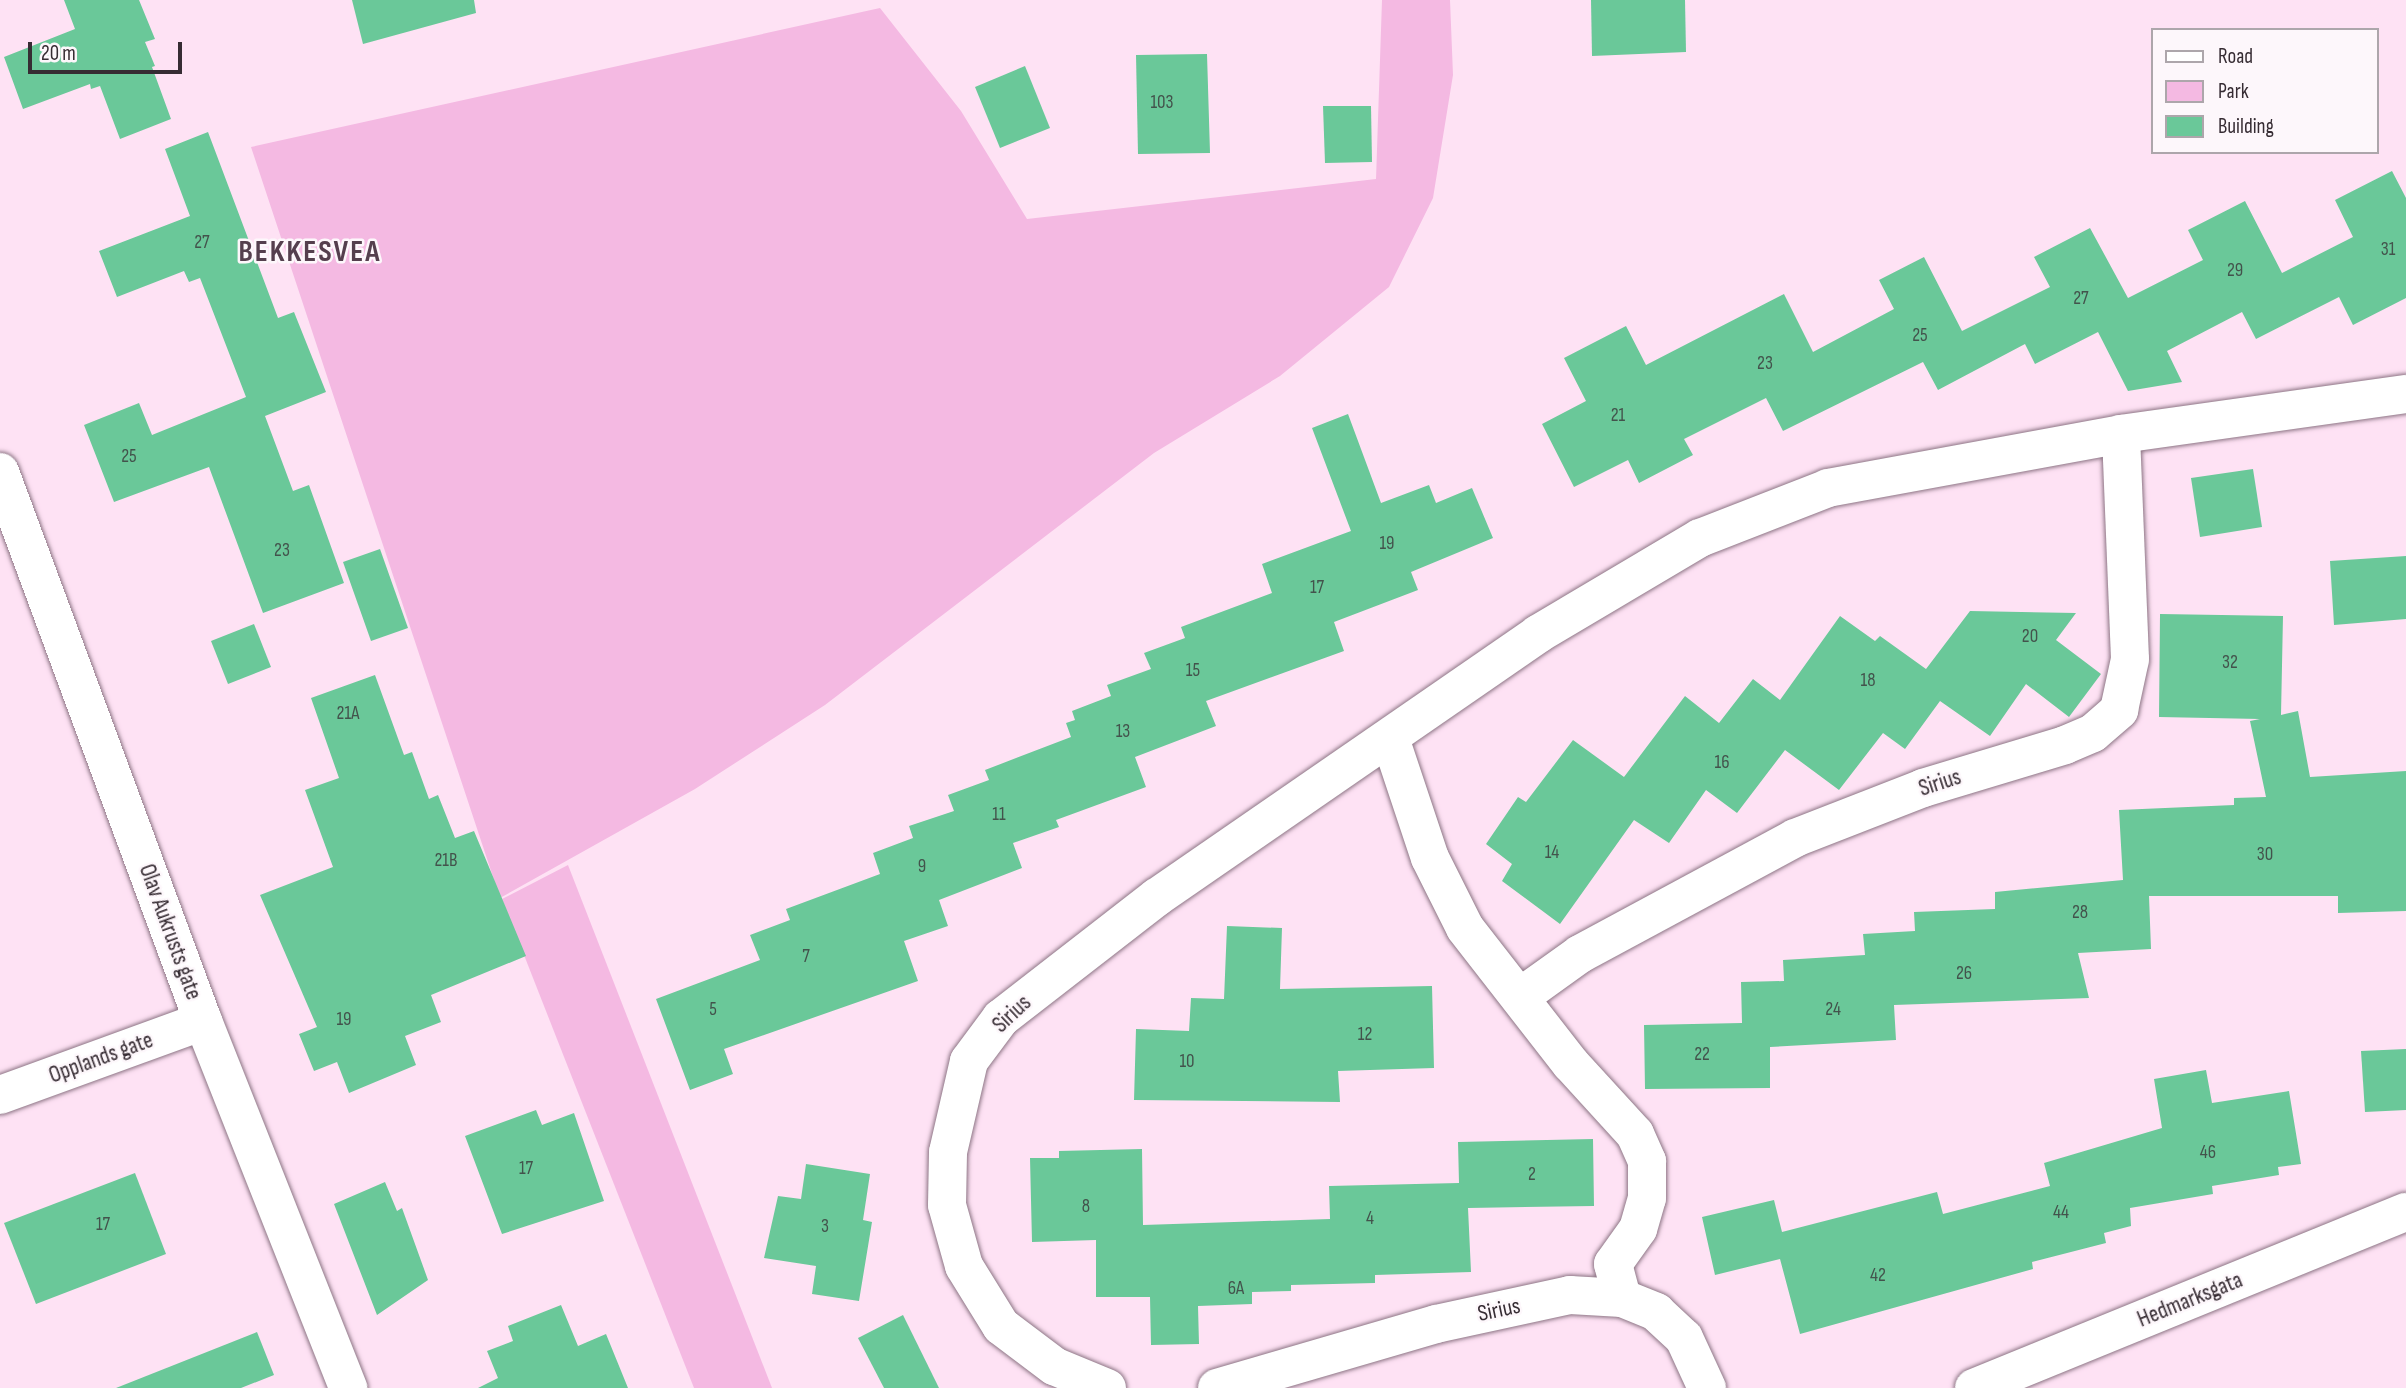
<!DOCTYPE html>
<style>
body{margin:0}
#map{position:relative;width:2406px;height:1388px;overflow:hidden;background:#fee2f4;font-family:"Sofia Sans Condensed",sans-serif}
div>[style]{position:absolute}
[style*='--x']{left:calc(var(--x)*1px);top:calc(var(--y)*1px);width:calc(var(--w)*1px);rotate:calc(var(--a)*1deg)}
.green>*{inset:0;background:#f4b9e2}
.building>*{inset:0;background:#6ac899}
.roads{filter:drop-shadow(0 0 2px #8d7585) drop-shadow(0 0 2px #8d7585)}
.minor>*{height:38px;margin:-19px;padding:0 19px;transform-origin:19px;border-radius:19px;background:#fff}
span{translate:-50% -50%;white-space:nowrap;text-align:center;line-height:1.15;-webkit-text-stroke:5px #fdf7fb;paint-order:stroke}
.number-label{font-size:19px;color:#43534c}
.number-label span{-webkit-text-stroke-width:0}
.street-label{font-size:23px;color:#362c33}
.district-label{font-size:30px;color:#553f4e;font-weight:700;letter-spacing:2px}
.legend{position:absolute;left:2151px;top:28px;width:228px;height:126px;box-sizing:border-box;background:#fdf7fb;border:2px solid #ada6ab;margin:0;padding:9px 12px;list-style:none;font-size:21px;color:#362c33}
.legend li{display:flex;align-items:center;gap:14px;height:35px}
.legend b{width:35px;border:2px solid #ada6ab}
.scale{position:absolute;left:28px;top:42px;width:154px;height:32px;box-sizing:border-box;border:4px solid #362c33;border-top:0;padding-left:9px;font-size:21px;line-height:24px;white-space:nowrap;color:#362c33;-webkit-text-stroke:5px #fdf7fb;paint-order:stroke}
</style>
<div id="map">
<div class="green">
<div style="clip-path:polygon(1382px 0,1450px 0,1453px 75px,1433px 198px,1389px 287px,1280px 376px,1154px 453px,825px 705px,695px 789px,500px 898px,251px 147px,880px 8px,961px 111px,1027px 219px,1376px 179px)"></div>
<div style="clip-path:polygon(568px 865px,772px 1388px,694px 1388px,502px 899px)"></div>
</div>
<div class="building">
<div style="clip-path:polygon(64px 0,139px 0,155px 39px,145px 42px,155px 66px,152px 67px,171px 119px,120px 139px,100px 86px,91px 89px,90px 84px,23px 109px,4px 57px,75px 29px)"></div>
<div style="clip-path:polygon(352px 0,474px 0,476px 13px,363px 44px)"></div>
<div style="clip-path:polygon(1591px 0,1685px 0,1686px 52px,1592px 56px)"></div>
<div style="clip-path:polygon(1207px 54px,1210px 153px,1138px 154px,1136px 55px)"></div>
<div style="clip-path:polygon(1025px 66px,1050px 128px,1000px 148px,975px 87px)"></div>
<div style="clip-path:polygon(1323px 106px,1371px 106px,1372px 162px,1325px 163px)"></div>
<div style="clip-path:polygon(208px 132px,278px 318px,294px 312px,326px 392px,265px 416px,293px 491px,309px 485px,344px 583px,263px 613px,209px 467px,114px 502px,84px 425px,139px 403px,152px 435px,246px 397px,200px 278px,189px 282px,184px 271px,117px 297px,99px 251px,190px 216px,165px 149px)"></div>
<div style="clip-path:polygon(2392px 171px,2406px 198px,2406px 298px,2353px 325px,2339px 297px,2256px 339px,2242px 312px,2167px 351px,2182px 382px,2128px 391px,2098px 332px,2035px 364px,2025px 344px,1938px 390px,1923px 362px,1783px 431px,1766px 398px,1684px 439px,1693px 455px,1639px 483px,1628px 460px,1574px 487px,1542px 424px,1586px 401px,1564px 358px,1626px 326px,1646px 365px,1784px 294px,1813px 352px,1894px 309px,1879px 280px,1924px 257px,1962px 331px,2050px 287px,2034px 257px,2090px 228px,2128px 298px,2203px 260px,2188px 230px,2245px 201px,2282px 273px,2353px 237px,2335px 200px)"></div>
<div style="clip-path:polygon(1348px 414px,1381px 503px,1429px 485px,1436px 503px,1472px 488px,1493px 538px,1411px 572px,1418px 590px,1334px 622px,1344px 651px,1206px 701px,1216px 726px,1135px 757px,1146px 787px,1056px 820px,1059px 827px,1013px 843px,1022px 868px,939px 900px,948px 926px,904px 941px,918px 981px,724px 1049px,733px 1074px,690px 1090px,656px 999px,760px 960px,750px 935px,790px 920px,786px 909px,880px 874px,873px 853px,913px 838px,909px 826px,954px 811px,948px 795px,989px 780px,985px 770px,1071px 737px,1066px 723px,1075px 720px,1072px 711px,1111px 696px,1107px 685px,1151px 669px,1144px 653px,1185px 638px,1181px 627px,1272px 593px,1262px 564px,1351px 531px,1312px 428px)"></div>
<div style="clip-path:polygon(2253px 469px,2262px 527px,2200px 537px,2191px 478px)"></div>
<div style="clip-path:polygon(380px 549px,408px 628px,371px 641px,343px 562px)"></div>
<div style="clip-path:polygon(2406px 556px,2406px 619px,2334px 625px,2330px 561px)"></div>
<div style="clip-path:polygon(1970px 611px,2076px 613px,2056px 640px,2101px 674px,2069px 717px,2026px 684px,1990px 736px,1940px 701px,1905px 749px,1883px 733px,1839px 790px,1785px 750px,1737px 813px,1706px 790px,1669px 843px,1634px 820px,1560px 924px,1502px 881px,1512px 864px,1486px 844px,1518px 797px,1526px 802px,1573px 740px,1624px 777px,1685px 696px,1719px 723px,1753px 679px,1780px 700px,1840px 616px,1875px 641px,1880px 636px,1926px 669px)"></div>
<div style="clip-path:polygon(2160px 614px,2283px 616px,2281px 715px,2298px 711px,2310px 777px,2406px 771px,2406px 911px,2338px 913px,2338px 896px,2149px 896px,2151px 949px,2078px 953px,2089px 998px,1894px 1005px,1896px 1040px,1770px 1047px,1770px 1088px,1645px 1089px,1644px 1025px,1742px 1023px,1741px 982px,1784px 981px,1783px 960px,1865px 955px,1863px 934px,1915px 931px,1914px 912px,1995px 909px,1995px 892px,2123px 880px,2119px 810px,2234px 805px,2234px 798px,2266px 797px,2250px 721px,2260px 719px,2159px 717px)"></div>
<div style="clip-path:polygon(254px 624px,271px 667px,228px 684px,211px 641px)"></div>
<div style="clip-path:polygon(375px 675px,404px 755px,412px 752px,429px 799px,438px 795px,455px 838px,474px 831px,526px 956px,431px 995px,441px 1022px,405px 1036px,416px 1065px,349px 1093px,337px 1062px,314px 1071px,299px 1034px,317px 1027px,260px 895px,333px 867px,305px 790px,339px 778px,311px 698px)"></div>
<div style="clip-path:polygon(1227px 926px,1282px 928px,1280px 989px,1432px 986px,1434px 1068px,1338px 1071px,1340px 1102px,1134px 1100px,1136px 1029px,1189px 1031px,1191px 998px,1224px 999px)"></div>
<div style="clip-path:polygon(2406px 1049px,2406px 1110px,2365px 1112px,2361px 1051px)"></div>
<div style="clip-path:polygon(2206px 1070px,2212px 1103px,2289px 1091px,2301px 1164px,2278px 1167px,2279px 1175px,2212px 1186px,2213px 1194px,2130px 1208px,2131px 1226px,2104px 1233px,2106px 1243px,2032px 1262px,2033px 1269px,1800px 1334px,1780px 1259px,1715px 1275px,1702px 1217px,1774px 1200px,1782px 1232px,1937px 1192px,1943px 1214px,2050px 1186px,2044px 1163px,2162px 1128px,2154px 1079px)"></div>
<div style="clip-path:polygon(536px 1110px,542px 1125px,574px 1113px,604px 1201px,502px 1234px,465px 1136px)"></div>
<div style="clip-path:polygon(1593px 1139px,1594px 1206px,1468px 1208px,1471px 1272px,1375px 1275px,1375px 1283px,1291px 1285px,1291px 1291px,1252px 1292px,1252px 1304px,1198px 1306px,1199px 1344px,1151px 1345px,1150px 1297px,1096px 1297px,1096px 1240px,1032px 1242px,1030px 1158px,1059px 1158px,1059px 1151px,1142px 1149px,1143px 1225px,1330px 1219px,1329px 1186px,1459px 1183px,1458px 1142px)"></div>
<div style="clip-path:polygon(806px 1164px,870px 1174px,863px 1220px,872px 1222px,859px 1301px,812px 1294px,816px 1266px,764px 1258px,778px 1196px,801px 1199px)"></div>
<div style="clip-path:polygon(135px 1173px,166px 1254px,36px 1304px,4px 1223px)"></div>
<div style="clip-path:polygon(385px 1182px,397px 1211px,402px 1208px,428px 1280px,377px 1315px,334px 1204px)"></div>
<div style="clip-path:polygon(561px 1305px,578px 1346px,606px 1334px,628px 1388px,478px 1388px,498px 1378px,487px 1351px,513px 1341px,508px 1326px)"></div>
<div style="clip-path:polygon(903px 1315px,939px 1388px,884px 1388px,858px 1338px)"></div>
<div style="clip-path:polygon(257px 1332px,274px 1375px,241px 1388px,116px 1388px)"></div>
</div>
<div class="roads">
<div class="minor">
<div style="--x:0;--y:472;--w:585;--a:69.71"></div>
<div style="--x:203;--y:1021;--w:395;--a:68.4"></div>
<div style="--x:1390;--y:738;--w:126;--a:71.6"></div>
<div style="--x:1430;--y:858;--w:78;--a:63.4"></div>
<div style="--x:1465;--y:928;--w:172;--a:52.1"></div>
<div style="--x:1571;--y:1064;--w:95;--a:47.6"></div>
<div style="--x:1635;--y:1134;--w:30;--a:66"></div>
<div style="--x:1647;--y:1161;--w:37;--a:90"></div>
<div style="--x:1647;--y:1198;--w:32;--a:106"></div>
<div style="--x:1638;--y:1229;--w:43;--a:125.5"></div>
<div style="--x:1613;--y:1264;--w:35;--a:75"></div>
<div style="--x:1520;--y:997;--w:74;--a:-35.6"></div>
<div style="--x:1580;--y:954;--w:244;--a:-28.3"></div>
<div style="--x:1795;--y:838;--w:137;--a:-21.3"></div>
<div style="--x:1923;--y:788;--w:148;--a:-16.8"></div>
<div style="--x:2065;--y:745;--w:30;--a:-23"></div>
<div style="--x:2093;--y:733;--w:35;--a:-41"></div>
<div style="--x:2119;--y:710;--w:52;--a:-77.8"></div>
<div style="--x:2130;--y:659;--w:225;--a:-92.3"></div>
<div style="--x:0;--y:1095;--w:216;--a:-20"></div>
<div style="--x:1107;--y:1388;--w:57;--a:-157.5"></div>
<div style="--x:1054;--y:1366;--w:66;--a:-143"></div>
<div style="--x:1001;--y:1326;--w:70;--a:-121.7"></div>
<div style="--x:964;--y:1266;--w:63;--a:-105.6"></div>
<div style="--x:947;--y:1205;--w:53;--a:-88.9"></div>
<div style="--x:948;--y:1152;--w:93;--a:-77"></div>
<div style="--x:969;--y:1061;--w:54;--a:-53.3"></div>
<div style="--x:1001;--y:1018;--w:197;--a:-37.8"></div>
<div style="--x:1157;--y:897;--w:463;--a:-34.6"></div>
<div style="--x:1538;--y:634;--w:188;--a:-30.7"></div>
<div style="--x:1700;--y:538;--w:137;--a:-21.3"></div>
<div style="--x:1828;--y:488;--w:298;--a:-10.4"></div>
<div style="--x:2121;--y:434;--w:288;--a:-8"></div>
<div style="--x:1217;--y:1388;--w:228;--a:-16.3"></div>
<div style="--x:1436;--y:1324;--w:137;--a:-12.2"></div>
<div style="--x:1570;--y:1295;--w:52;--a:3.3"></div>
<div style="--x:1622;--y:1298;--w:37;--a:22"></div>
<div style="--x:1656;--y:1312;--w:38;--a:43"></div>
<div style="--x:1684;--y:1338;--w:55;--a:65.3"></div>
<div style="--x:1974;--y:1388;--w:466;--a:-22.2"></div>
</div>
</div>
<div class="number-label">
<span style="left:1162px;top:103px">103</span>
<span style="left:202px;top:243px">27</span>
<span style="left:2388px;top:250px">31</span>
<span style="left:2235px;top:271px">29</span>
<span style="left:2081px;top:299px">27</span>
<span style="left:1920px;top:336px">25</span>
<span style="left:1765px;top:364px">23</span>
<span style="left:1618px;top:416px">21</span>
<span style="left:129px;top:457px">25</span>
<span style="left:1387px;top:544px">19</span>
<span style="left:282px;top:551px">23</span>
<span style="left:1317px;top:588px">17</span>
<span style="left:2030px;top:637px">20</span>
<span style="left:2230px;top:663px">32</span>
<span style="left:1193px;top:671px">15</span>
<span style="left:1868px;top:681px">18</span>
<span style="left:348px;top:714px">21A</span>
<span style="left:1123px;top:732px">13</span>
<span style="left:1722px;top:763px">16</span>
<span style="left:999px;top:815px">11</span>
<span style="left:1552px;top:853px">14</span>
<span style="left:2265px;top:855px">30</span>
<span style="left:446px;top:861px">21B</span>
<span style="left:922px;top:867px">9</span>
<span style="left:2080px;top:913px">28</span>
<span style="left:806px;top:957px">7</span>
<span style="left:1964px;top:974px">26</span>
<span style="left:713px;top:1010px">5</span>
<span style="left:1833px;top:1010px">24</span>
<span style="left:344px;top:1020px">19</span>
<span style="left:1365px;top:1035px">12</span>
<span style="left:1702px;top:1055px">22</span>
<span style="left:1187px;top:1062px">10</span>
<span style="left:2208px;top:1153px">46</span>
<span style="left:526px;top:1169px">17</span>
<span style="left:1532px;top:1175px">2</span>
<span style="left:1086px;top:1207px">8</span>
<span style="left:2061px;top:1213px">44</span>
<span style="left:1370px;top:1219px">4</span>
<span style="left:103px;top:1225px">17</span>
<span style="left:825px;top:1227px">3</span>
<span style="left:1878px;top:1276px">42</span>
<span style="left:1236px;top:1289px">6A</span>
</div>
<div class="street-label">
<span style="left:1940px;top:783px;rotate:-18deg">Sirius</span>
<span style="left:170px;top:932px;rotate:70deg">Olav Aukrusts gate</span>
<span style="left:1012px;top:1014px;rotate:-43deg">Sirius</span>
<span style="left:101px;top:1058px;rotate:-20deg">Opplands gate</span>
<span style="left:2190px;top:1300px;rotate:-22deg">Hedmarksgata</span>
<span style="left:1499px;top:1310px;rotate:-12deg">Sirius</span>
</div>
<div class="district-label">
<span style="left:310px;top:252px">BEKKESVEA</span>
</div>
<ul class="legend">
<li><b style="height:9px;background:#fff"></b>Road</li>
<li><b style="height:19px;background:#f4b9e2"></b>Park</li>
<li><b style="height:19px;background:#6ac899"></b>Building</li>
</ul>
<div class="scale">20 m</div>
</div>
